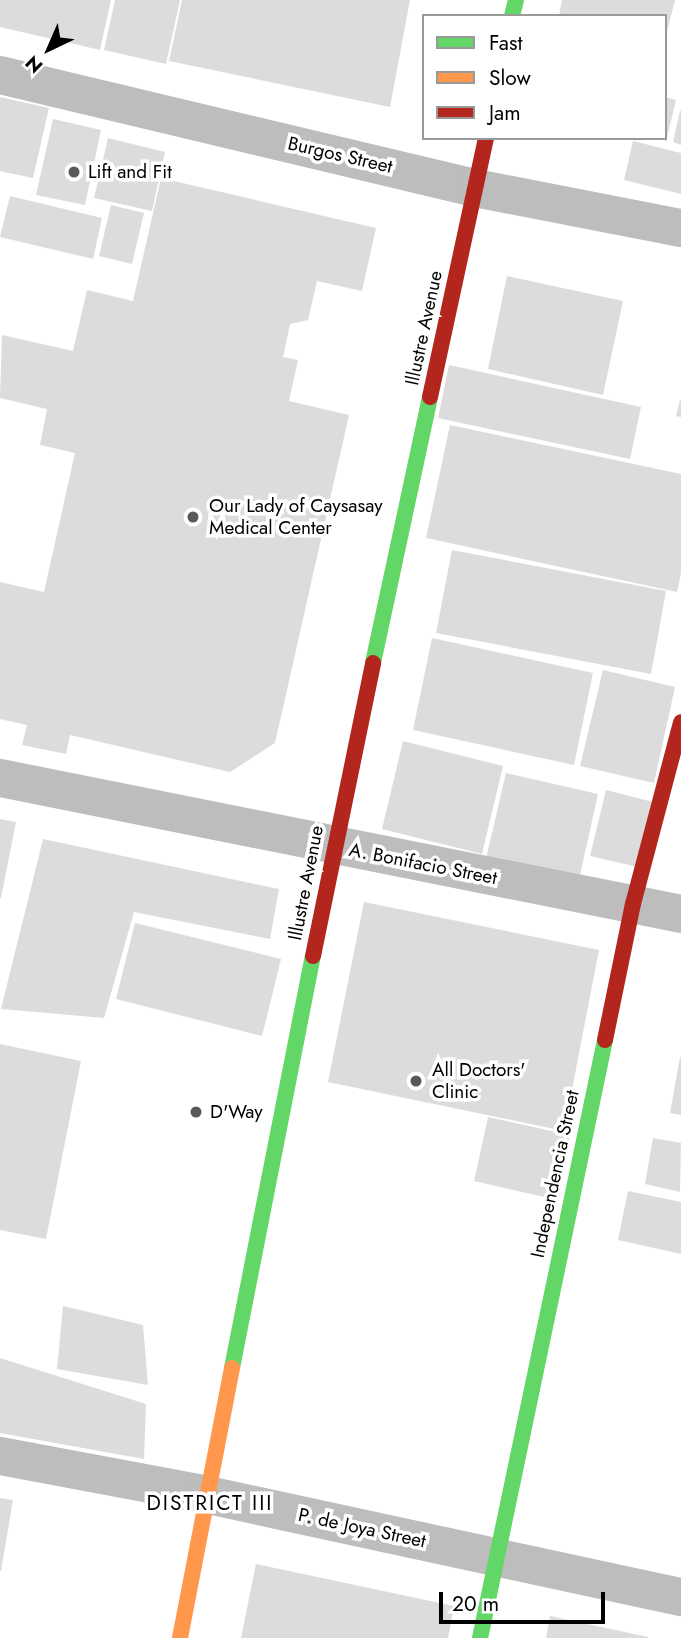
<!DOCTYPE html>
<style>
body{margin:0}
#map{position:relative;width:681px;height:1638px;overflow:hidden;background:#fff;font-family:Jost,sans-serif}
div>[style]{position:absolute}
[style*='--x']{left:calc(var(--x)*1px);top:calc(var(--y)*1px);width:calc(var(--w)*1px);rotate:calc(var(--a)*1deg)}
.building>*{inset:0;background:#dcdcdc}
.street>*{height:38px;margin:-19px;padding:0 19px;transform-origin:19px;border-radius:19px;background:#bdbdbd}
.fast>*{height:16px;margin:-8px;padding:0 8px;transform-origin:8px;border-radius:8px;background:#63d668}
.slow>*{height:16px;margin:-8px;padding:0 8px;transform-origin:8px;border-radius:8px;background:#ff974d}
.jam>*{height:16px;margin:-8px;padding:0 8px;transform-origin:8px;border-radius:8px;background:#b3261e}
.dots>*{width:19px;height:19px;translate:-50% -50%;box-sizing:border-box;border:4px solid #fff;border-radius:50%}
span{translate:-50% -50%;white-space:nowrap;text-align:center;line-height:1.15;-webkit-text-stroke:7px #fff;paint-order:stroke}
.street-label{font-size:19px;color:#000}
.poi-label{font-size:19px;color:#000}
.left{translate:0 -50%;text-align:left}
.neighbourhood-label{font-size:21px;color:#000;letter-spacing:2px}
.legend{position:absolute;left:422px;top:14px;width:245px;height:126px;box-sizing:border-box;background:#fff;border:2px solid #999;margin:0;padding:9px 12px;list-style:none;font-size:21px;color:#000}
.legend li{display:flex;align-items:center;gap:14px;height:35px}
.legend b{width:35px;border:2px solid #999}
.north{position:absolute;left:14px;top:14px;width:70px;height:70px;-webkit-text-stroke:5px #fff;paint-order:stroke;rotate:224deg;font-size:19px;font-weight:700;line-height:28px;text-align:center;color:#000}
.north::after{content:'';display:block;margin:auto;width:24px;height:32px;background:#000;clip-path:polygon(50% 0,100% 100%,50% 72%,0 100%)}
.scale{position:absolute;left:439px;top:1592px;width:166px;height:32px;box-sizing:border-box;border:4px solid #000;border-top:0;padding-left:9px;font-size:21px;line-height:24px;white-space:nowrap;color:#000;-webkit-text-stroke:5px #fff;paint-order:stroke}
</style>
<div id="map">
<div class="building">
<div style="clip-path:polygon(0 0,111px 0,100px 50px,0 27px)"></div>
<div style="clip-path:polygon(115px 0,180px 0,166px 64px,104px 50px)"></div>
<div style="clip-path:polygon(182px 0,410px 0,390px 107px,169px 61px)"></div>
<div style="clip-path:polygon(562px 0,675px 0,666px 35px,665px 16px,559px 16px)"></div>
<div style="clip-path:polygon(0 97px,49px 108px,33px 178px,0 171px)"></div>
<div style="clip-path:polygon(665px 97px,676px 100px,666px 142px,665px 142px)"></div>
<div style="clip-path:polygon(680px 111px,681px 111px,681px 145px,673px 142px)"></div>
<div style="clip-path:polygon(53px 119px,101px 130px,85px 205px,36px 195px)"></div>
<div style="clip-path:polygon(108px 138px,165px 152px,152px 211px,94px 198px)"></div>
<div style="clip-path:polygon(633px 141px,681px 153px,681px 194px,624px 180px)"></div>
<div style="clip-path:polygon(161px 178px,376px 228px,362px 291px,317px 281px,308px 320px,290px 324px,283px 357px,298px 360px,289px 401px,349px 415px,275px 743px,230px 772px,70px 735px,66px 754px,22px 745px,27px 725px,0 719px,0 582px,44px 592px,75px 453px,40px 445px,47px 409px,0 398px,2px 335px,73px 351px,87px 290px,133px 301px)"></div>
<div style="clip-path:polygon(10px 196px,102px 218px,93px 259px,0 237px)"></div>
<div style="clip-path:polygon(111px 205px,144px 213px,132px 264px,99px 256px)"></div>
<div style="clip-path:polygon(507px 276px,623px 301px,603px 395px,488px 369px)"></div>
<div style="clip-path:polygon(449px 365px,641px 407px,630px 459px,438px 418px)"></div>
<div style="clip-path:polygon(680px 400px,681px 401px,681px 417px,676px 416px)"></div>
<div style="clip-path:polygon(450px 425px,681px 474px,681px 573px,677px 592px,426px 538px)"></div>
<div style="clip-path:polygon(452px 550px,666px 591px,651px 674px,436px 633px)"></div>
<div style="clip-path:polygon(432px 638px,593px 673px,574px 765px,413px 730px)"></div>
<div style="clip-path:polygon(603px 670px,675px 687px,654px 783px,580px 766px)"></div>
<div style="clip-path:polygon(403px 741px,503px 766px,482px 854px,382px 829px)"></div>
<div style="clip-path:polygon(506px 773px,598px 794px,578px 884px,485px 863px)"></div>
<div style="clip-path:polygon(606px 790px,653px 802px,638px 867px,590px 856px)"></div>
<div style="clip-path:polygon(0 819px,16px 822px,1px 898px,0 898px)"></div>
<div style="clip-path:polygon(43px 839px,279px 889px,270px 939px,134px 912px,104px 1018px,1px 1009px)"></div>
<div style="clip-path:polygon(364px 902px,599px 950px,564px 1131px,328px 1082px)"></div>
<div style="clip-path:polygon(135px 923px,281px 959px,262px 1036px,116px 999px)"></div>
<div style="clip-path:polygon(0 1044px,81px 1061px,46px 1239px,0 1230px)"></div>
<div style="clip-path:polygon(680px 1057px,681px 1057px,681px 1115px,670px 1113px)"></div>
<div style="clip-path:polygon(488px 1117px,570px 1135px,557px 1200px,474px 1181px)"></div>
<div style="clip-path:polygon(653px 1138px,681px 1143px,680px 1192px,645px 1184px)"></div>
<div style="clip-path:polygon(628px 1191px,681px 1202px,681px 1254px,618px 1240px)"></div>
<div style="clip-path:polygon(63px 1306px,143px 1325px,148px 1385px,57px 1369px)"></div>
<div style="clip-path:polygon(0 1358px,146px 1404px,144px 1459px,0 1433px)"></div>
<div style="clip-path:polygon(0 1498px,13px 1500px,1px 1571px,0 1571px)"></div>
<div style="clip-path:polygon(256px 1564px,454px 1606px,448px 1638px,241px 1638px)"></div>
<div style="clip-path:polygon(550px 1616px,648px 1637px,648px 1638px,546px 1638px)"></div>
</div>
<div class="street">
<div style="--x:0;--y:75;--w:488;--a:13.4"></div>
<div style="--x:475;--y:188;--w:210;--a:11"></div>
<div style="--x:0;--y:778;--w:694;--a:11.29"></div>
<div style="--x:0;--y:1456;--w:212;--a:10.6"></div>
<div style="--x:208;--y:1495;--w:484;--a:12.2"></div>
</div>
<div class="fast">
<div style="--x:512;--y:16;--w:16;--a:-76"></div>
<div style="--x:373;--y:663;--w:272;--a:-77.9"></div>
<div style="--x:232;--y:1368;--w:420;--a:-78.9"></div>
<div style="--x:480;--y:1638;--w:611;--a:-78.19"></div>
</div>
<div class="slow">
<div style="--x:180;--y:1638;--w:275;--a:-79.1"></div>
</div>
<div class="jam">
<div style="--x:430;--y:397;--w:265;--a:-77.8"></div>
<div style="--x:313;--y:956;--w:299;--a:-78.4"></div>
<div style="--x:605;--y:1040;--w:139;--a:-78.4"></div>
<div style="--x:633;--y:904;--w:188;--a:-75.2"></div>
</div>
<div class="dots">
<div style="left:74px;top:172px;background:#595959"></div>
<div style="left:193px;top:517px;background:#595959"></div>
<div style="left:416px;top:1081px;background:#595959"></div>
<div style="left:196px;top:1112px;background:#595959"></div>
</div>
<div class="street-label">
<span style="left:340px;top:155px;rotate:13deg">Burgos Street</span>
<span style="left:424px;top:328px;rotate:-78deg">Illustre Avenue</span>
<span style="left:423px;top:864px;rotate:11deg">A. Bonifacio Street</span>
<span style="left:306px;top:883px;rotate:-79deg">Illustre Avenue</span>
<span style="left:555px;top:1174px;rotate:-78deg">Independencia Street</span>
<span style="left:362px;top:1528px;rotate:12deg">P. de Joya Street</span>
</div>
<div class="poi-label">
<span class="left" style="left:88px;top:172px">Lift and Fit</span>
<span class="left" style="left:209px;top:517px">Our Lady of Caysasay<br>Medical Center</span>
<span class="left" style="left:432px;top:1081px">All Doctors'<br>Clinic</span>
<span class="left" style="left:210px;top:1112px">D'Way</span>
</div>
<div class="neighbourhood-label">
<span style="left:210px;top:1503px">DISTRICT III</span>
</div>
<ul class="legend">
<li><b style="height:9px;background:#63d668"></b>Fast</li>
<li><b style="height:9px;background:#ff974d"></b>Slow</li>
<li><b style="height:9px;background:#b3261e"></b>Jam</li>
</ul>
<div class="north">N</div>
<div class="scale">20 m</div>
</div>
